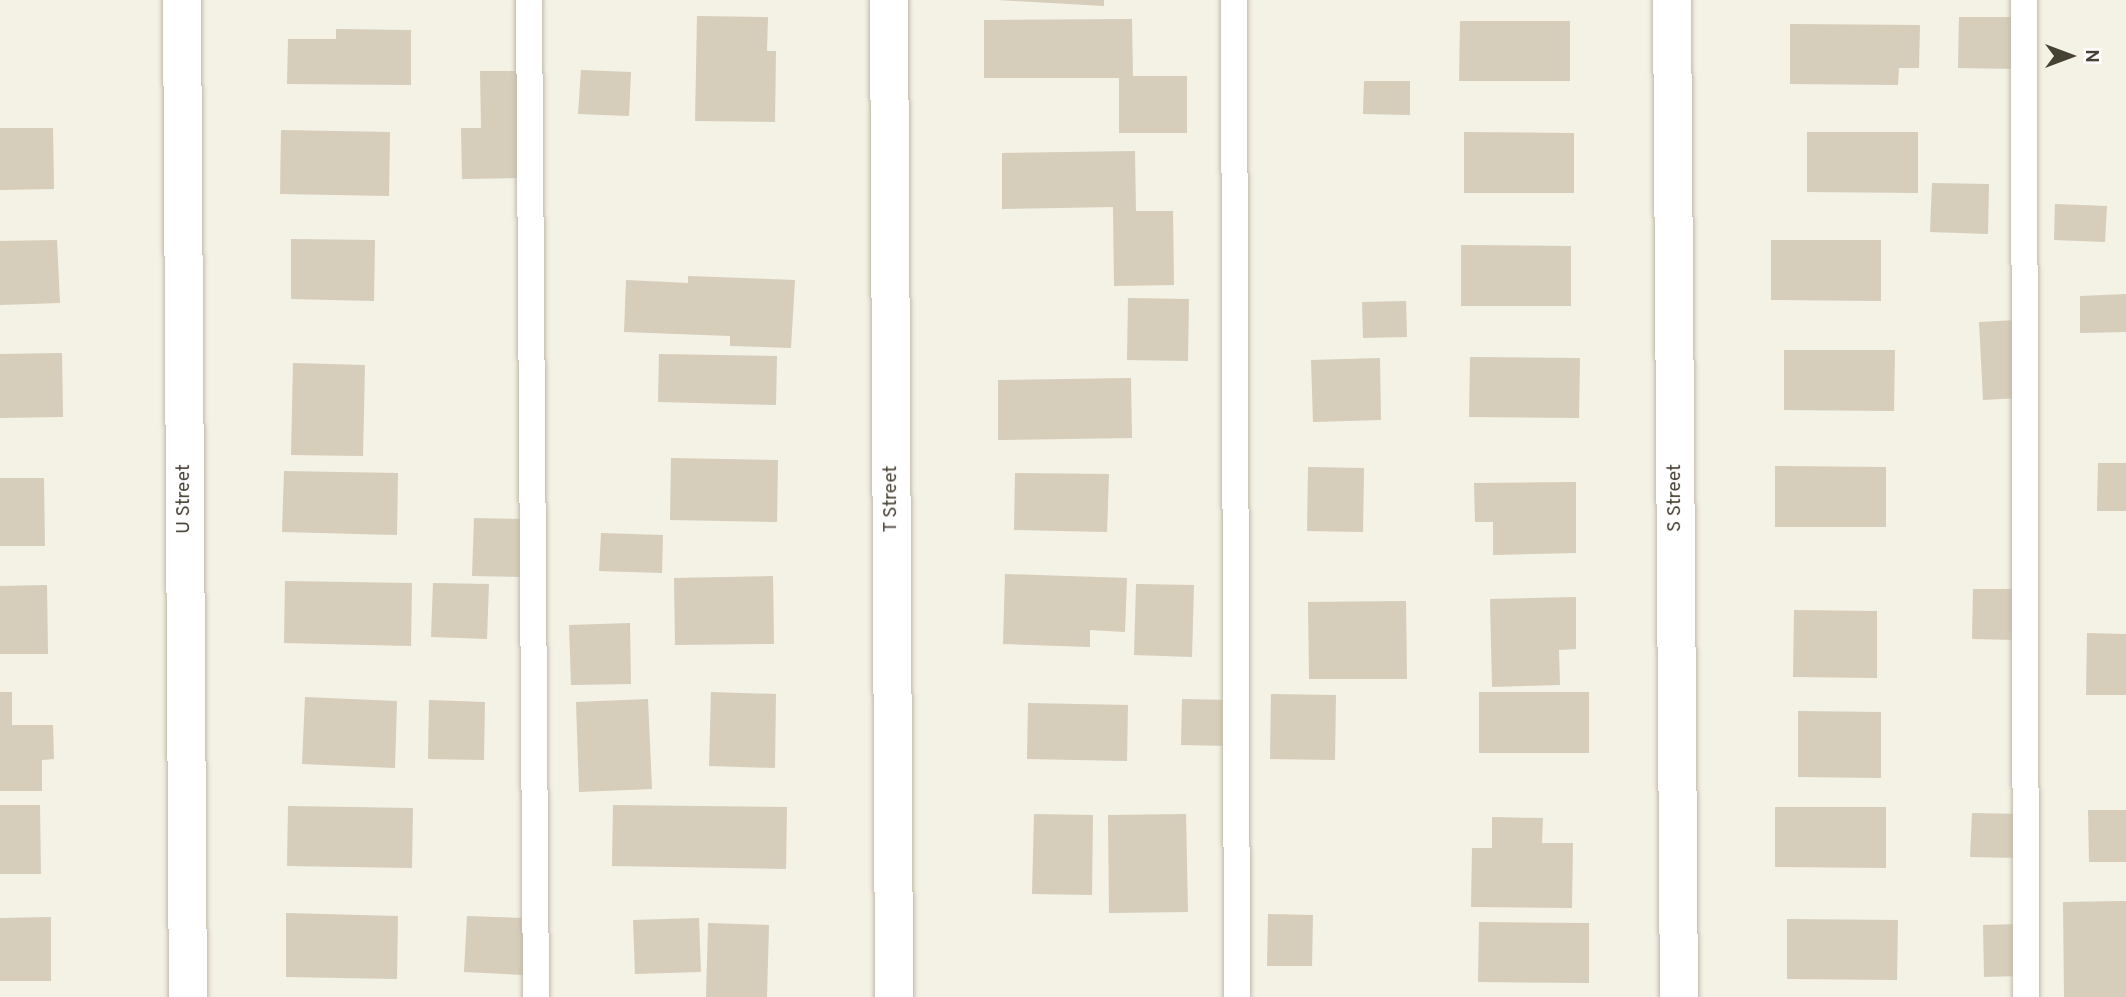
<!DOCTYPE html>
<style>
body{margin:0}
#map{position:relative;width:2126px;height:997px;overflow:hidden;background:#f4f1e5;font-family:Overpass,sans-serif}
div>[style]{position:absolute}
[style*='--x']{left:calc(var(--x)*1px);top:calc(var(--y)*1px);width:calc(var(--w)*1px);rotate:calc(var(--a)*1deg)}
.building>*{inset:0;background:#d6cdba}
.roads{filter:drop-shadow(0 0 2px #c0b9a7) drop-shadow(0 0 2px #c0b9a7)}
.service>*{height:26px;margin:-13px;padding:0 13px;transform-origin:13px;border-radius:13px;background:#fff}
.minor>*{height:38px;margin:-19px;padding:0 19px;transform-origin:19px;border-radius:19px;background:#fff}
span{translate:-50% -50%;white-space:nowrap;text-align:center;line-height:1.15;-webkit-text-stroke:6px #fff;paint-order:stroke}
.street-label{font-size:19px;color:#474134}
.north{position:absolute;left:2035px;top:21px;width:70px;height:70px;-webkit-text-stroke:5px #fff;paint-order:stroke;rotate:90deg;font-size:19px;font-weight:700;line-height:28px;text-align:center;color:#474134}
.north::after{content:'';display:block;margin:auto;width:24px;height:32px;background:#474134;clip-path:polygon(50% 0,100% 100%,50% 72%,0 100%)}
</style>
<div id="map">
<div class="building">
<div style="clip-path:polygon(998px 0,1104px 0,1104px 6px)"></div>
<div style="clip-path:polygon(697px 16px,768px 17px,767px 51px,776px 51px,775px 122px,695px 121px)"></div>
<div style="clip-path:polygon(1959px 17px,2016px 17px,2015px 69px,1958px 68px)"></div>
<div style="clip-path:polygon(1132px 19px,1133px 76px,1187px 76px,1187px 133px,1119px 133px,1119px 78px,984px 78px,984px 20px)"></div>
<div style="clip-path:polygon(1460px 21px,1570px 21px,1570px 81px,1459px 81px)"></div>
<div style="clip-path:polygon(1790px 24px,1920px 25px,1919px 68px,1899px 68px,1898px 85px,1790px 84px)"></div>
<div style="clip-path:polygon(336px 29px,411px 30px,411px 85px,287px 84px,288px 39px,336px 39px)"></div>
<div style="clip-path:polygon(581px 70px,631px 72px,629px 116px,578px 114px)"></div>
<div style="clip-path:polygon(480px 71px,522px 71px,524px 178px,462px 179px,461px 128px,481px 128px)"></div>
<div style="clip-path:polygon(1364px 81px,1410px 81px,1410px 115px,1363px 114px)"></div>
<div style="clip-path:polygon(0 128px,53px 128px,54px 189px,0 190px)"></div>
<div style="clip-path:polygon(281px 130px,390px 132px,389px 196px,280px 194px)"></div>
<div style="clip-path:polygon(1464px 132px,1574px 133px,1574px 193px,1464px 193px)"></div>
<div style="clip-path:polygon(1807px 132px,1918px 132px,1918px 193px,1807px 192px)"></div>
<div style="clip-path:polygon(1135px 151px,1136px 211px,1173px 211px,1174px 285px,1114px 286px,1113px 207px,1002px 209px,1002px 153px)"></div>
<div style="clip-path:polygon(1932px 183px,1989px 184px,1988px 234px,1930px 232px)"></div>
<div style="clip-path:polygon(2055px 204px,2107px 206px,2105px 242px,2054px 240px)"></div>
<div style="clip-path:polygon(291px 239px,375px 240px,374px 301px,291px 299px)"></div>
<div style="clip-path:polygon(57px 240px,60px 303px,0 305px,0 241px)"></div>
<div style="clip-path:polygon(1771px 240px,1881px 240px,1881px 301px,1771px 300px)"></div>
<div style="clip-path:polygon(1461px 245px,1571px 246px,1571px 306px,1461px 306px)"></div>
<div style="clip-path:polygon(688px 276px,795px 280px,791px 348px,730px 346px,730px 336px,624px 332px,626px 280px,688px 283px)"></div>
<div style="clip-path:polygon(2126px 294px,2126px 332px,2080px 333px,2080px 296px)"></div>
<div style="clip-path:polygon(1128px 298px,1189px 299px,1188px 361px,1127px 360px)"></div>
<div style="clip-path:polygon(1406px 301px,1407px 337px,1363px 338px,1362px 302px)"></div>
<div style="clip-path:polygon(2016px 320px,2020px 398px,1983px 400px,1979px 322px)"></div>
<div style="clip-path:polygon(1784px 350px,1895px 350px,1894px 411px,1784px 410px)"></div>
<div style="clip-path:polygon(62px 353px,63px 417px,0 418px,0 354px)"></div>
<div style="clip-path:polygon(659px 354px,777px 356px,776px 405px,658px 402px)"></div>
<div style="clip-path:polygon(1470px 357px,1580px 358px,1579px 418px,1469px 417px)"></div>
<div style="clip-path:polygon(1380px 358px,1381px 420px,1313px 422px,1311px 360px)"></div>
<div style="clip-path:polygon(293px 363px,365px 365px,363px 456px,291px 455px)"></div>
<div style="clip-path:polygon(1131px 378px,1132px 438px,998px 440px,998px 380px)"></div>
<div style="clip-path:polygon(671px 458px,778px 460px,777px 522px,670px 520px)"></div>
<div style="clip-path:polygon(2098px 463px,2126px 463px,2126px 511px,2097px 511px)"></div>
<div style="clip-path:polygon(1775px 466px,1886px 467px,1886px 527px,1775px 527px)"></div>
<div style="clip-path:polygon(1308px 467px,1364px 468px,1363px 532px,1307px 531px)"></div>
<div style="clip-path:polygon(284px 471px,398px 473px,397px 535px,282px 532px)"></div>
<div style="clip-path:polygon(1015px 473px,1109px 474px,1107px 532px,1014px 530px)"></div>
<div style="clip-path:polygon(0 478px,44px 478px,45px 546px,0 546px)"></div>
<div style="clip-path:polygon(1576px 482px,1576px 553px,1493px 555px,1493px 522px,1475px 522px,1474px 483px)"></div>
<div style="clip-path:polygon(474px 518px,525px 519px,524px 577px,472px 576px)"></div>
<div style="clip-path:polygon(601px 533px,663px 535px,662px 573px,599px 571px)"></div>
<div style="clip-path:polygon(1005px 574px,1127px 578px,1125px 632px,1090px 630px,1090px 647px,1003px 644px)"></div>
<div style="clip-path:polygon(773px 576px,774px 644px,675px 645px,674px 578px)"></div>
<div style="clip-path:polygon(285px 581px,412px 583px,411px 646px,284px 643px)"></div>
<div style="clip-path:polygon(433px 583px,489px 584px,487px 639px,431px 637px)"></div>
<div style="clip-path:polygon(1136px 584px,1194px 585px,1192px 657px,1134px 655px)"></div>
<div style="clip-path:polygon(47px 585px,48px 654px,0 654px,0 586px)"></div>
<div style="clip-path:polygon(1973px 589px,2017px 589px,2016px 640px,1972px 639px)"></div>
<div style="clip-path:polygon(1576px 597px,1576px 649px,1559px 650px,1560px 685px,1492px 687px,1490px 599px)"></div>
<div style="clip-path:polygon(1406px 601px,1407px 679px,1309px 679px,1308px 602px)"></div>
<div style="clip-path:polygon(1794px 610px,1877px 611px,1877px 678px,1793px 677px)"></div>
<div style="clip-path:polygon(630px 623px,631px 684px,571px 685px,569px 625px)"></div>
<div style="clip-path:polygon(2087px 633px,2126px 634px,2126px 695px,2086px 695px)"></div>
<div style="clip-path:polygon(0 692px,12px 692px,12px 725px,53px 725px,54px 759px,42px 760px,42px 791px,0 791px)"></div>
<div style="clip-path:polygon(711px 692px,776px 694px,775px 768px,709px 766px)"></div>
<div style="clip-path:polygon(1479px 692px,1589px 692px,1589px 753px,1479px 753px)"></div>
<div style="clip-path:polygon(1271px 694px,1336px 695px,1335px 760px,1270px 759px)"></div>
<div style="clip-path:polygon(305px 697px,397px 701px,395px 768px,302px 764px)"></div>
<div style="clip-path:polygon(648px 699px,652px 789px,579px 792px,576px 702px)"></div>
<div style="clip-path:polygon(1182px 699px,1229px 700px,1229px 746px,1181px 745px)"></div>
<div style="clip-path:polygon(429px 700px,485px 702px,484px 760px,428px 759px)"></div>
<div style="clip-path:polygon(1028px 703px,1128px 705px,1127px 761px,1027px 759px)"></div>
<div style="clip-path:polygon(1798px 711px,1881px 712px,1881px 778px,1798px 777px)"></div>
<div style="clip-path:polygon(0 805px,40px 805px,41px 874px,0 874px)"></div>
<div style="clip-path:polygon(613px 805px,787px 807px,786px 869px,612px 866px)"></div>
<div style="clip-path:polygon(288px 806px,413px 808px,412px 868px,287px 866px)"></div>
<div style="clip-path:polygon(1775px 807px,1886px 807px,1886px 868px,1775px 867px)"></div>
<div style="clip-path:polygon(2088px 810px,2126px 810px,2126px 862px,2089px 862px)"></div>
<div style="clip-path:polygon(1972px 813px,2023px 814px,2022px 858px,1970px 857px)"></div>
<div style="clip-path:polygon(1034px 814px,1093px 815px,1092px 895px,1032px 894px)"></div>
<div style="clip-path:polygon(1186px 814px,1188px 912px,1109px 913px,1108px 815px)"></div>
<div style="clip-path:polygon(1492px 817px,1543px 818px,1542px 843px,1573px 843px,1572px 908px,1471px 907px,1472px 848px,1492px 848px)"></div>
<div style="clip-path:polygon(2126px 901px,2126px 997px,2064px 997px,2063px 902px)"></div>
<div style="clip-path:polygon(286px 913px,398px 916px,397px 979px,286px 977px)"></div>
<div style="clip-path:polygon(1268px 914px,1313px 915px,1312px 966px,1267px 966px)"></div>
<div style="clip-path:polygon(467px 916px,526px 918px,523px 975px,464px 972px)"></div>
<div style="clip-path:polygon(51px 917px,51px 981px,0 981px,0 918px)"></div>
<div style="clip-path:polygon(699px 918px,701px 972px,635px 974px,633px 920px)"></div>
<div style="clip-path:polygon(1787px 919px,1898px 920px,1897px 980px,1787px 979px)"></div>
<div style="clip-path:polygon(1479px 922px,1589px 923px,1589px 983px,1478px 982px)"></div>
<div style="clip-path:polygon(708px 923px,769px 925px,767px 997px,706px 997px)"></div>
<div style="clip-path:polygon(2019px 924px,2020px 976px,1984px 977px,1983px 925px)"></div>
</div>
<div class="roads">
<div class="service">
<div style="--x:529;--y:0;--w:997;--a:89.6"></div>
<div style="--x:1234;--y:0;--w:997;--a:89.83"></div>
<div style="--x:2024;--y:0;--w:997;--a:89.89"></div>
</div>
<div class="minor">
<div style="--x:182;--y:0;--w:997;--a:89.66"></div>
<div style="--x:889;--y:0;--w:997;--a:89.71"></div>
<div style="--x:1672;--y:0;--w:997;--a:89.6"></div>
</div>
</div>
<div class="street-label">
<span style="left:1676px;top:498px;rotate:-90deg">S Street</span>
<span style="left:185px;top:499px;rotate:-90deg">U Street</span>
<span style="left:892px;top:499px;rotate:-90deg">T Street</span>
</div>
<div class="north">N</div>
</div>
